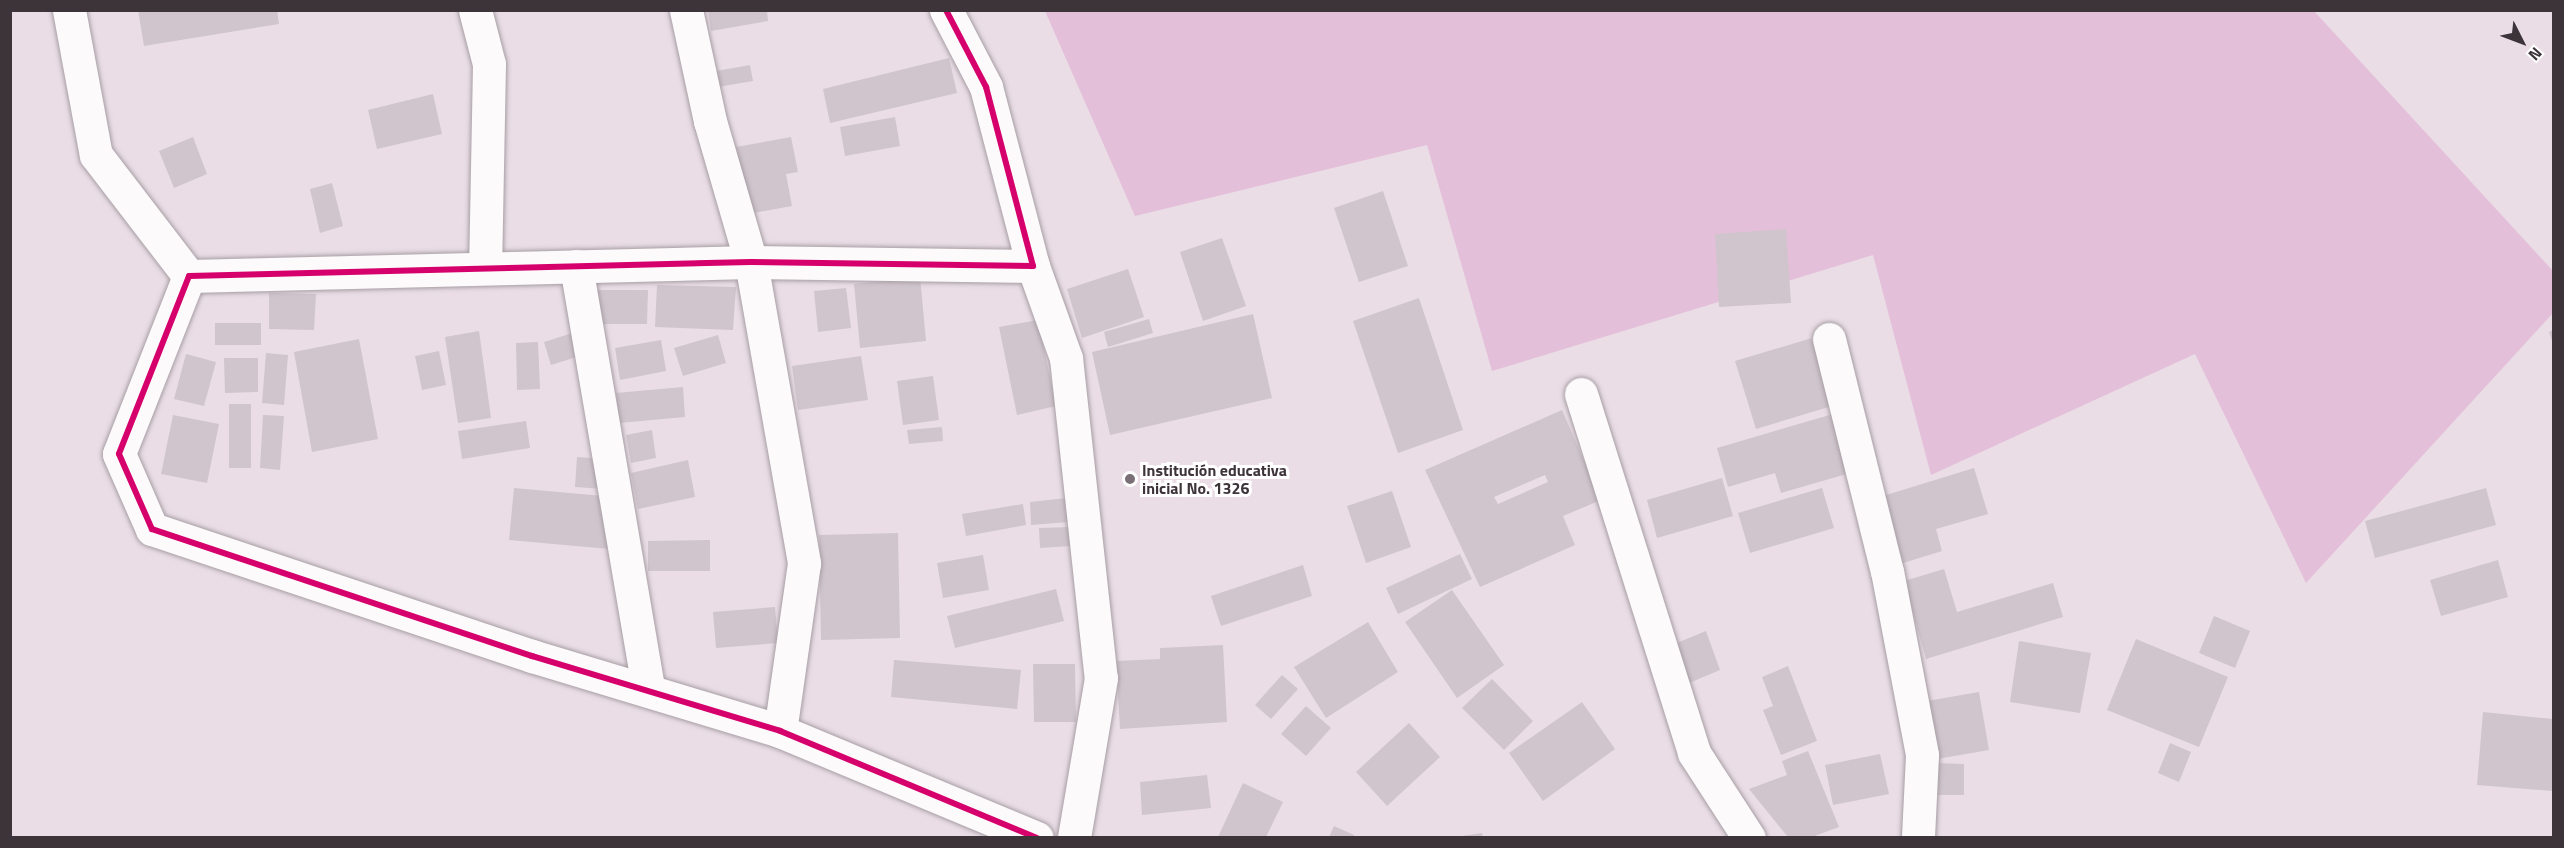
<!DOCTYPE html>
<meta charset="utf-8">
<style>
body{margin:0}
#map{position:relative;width:2564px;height:848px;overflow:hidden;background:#eadde6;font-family:"Titillium Web",sans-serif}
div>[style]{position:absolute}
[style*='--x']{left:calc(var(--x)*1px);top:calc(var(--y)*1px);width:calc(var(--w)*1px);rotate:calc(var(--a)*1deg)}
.green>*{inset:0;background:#e4bfd9}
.building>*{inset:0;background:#d0c5cd}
.roads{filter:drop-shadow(0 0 2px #a79ea4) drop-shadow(0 0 2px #a79ea4)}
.street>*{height:33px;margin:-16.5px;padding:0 16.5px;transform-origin:16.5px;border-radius:16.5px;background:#fcfafb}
.cycleway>*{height:6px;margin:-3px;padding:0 3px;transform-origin:3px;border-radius:3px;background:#d6006c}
.dots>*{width:16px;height:16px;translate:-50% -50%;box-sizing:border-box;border:3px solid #fff;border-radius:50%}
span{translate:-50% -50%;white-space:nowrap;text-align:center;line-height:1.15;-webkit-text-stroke:6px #fff;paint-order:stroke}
.poi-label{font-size:16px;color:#3d343a;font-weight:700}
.left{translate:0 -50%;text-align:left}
.frame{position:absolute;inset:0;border:12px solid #3d343a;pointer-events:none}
.north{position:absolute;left:2492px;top:12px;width:60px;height:60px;-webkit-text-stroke:4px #fff;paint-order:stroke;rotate:132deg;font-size:16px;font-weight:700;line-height:24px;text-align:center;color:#3d343a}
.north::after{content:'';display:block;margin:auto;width:21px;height:27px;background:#3d343a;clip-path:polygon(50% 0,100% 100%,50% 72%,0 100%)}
</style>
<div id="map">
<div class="green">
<div style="clip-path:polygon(1045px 11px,2314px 11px,2553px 271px,2553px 313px,2306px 583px,2195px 354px,1931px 475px,1873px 255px,1492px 371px,1427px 145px,1135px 216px)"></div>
</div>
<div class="building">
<div style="clip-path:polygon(138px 10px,277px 10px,279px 24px,144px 46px)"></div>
<div style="clip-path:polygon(708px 10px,767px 10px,768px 21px,711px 31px)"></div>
<div style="clip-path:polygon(949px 58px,957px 93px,830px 123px,823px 89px)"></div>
<div style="clip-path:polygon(750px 65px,753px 81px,718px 87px,716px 71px)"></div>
<div style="clip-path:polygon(433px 94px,442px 134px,377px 149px,368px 110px)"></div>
<div style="clip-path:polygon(895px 117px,900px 146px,845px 156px,840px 127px)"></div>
<div style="clip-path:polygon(193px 137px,207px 174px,174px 188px,159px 151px)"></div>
<div style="clip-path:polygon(791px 137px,798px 172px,786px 174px,792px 206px,748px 214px,736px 147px)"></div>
<div style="clip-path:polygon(332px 183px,343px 226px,320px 233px,310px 189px)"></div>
<div style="clip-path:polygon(1383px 191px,1408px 266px,1359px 282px,1334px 208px)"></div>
<div style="clip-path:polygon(1786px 229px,1791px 303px,1719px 307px,1715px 234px)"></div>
<div style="clip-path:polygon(1222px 238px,1246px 306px,1203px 321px,1180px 252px)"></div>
<div style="clip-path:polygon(1128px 269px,1144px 317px,1082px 338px,1067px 289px)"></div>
<div style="clip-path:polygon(920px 277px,926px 341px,860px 348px,854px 284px)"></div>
<div style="clip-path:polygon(657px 285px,736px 287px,733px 330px,655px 327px)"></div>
<div style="clip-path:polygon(846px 288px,851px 328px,818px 332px,814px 291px)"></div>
<div style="clip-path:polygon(595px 290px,648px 290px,647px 324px,594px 324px)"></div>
<div style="clip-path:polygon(269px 293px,316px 294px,314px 330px,269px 329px)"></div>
<div style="clip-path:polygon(1419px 298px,1463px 430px,1398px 453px,1353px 321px)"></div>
<div style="clip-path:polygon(1253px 314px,1272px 398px,1110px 435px,1092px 352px)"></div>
<div style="clip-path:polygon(1149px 319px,1153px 333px,1108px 347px,1104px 332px)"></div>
<div style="clip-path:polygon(1038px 320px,1056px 406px,1017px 415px,999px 327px)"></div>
<div style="clip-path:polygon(215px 323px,261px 323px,261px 345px,215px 345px)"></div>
<div style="clip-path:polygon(582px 330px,589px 353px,551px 365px,544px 342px)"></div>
<div style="clip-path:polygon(2553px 330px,2553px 344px,2549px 332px)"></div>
<div style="clip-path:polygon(479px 331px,491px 418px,458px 423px,445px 337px)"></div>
<div style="clip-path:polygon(718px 335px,726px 363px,683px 376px,674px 348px)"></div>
<div style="clip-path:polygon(1812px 338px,1832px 406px,1756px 429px,1735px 361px)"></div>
<div style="clip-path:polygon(359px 339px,378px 439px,312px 452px,294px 352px)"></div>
<div style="clip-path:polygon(661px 340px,666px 371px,620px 380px,615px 348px)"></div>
<div style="clip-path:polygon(538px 342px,540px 389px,517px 390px,516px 343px)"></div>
<div style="clip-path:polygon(439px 351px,446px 385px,422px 390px,415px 356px)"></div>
<div style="clip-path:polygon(266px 353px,288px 355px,284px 405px,262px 403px)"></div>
<div style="clip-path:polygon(186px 354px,216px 362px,204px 406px,174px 399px)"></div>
<div style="clip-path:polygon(861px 356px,868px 400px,798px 410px,792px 366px)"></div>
<div style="clip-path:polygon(224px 358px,258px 358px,258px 392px,225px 393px)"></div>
<div style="clip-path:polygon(933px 376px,939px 420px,903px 425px,897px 381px)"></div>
<div style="clip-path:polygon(683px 387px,685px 417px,619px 423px,616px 393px)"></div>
<div style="clip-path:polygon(229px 404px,251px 404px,251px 468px,229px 468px)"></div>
<div style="clip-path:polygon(evenodd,1562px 410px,1601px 500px,1563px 516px,1575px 545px,1480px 587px,1425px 470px,1562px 410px,1545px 475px,1548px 482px,1498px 504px,1494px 497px,1545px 475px)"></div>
<div style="clip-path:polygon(1833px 414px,1850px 473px,1781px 493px,1775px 473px,1728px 487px,1717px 448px)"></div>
<div style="clip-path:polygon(173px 415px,219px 424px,207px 483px,161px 474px)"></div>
<div style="clip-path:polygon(263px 415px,284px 416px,280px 470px,260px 468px)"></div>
<div style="clip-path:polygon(526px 421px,530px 448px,462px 459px,458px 431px)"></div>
<div style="clip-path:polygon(942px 427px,943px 441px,909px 444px,907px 430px)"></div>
<div style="clip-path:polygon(652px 430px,656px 458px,631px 463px,626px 435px)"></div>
<div style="clip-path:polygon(577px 457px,605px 459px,603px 489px,575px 487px)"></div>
<div style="clip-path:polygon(688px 460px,695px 497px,638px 509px,631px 473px)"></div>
<div style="clip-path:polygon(1974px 468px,1988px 514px,1936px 529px,1942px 551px,1903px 563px,1883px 496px)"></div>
<div style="clip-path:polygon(1722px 478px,1733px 516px,1657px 538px,1647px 500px)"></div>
<div style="clip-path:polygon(514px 488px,614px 497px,609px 549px,509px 540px)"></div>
<div style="clip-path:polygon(1822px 488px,1834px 528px,1750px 553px,1738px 513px)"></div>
<div style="clip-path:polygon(2486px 488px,2496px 525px,2375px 558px,2365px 521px)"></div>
<div style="clip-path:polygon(1392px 491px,1411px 547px,1366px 563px,1347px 506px)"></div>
<div style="clip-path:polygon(1067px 498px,1069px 522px,1031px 525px,1030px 502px)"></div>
<div style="clip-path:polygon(1023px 504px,1026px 525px,966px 536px,962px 514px)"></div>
<div style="clip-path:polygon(1070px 527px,1071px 546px,1040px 548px,1039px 528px)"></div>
<div style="clip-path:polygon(898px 533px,900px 638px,821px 640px,819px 535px)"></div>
<div style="clip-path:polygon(710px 540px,710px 571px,648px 571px,648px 541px)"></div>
<div style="clip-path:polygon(1460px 554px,1472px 579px,1398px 614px,1386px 588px)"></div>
<div style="clip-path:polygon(983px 555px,989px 590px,943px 598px,937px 563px)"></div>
<div style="clip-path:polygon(2498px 560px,2508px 597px,2441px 616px,2430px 580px)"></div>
<div style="clip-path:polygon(1303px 565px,1312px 596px,1221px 626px,1211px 596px)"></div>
<div style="clip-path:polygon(1944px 569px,1957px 612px,2053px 583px,2063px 617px,1926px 659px,1904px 581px)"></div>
<div style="clip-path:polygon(1056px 589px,1064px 621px,955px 648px,947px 616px)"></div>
<div style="clip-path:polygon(1452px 590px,1504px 665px,1457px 698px,1405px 622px)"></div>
<div style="clip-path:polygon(775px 607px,778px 643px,716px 648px,713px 612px)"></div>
<div style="clip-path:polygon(2214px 616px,2250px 631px,2235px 668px,2199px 653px)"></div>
<div style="clip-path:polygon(1368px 622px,1398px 672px,1326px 718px,1294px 667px)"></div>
<div style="clip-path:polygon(1706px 631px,1720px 670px,1682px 686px,1667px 647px)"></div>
<div style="clip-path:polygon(2136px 639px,2228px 677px,2199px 747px,2107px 710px)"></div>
<div style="clip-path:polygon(2019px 641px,2091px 653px,2080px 713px,2010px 702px)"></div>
<div style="clip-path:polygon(1223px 645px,1227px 722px,1120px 729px,1116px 661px,1160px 659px,1160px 648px)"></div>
<div style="clip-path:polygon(894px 660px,1021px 670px,1017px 709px,891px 697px)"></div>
<div style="clip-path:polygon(1033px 664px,1075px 664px,1076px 722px,1034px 722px)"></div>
<div style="clip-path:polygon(1788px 666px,1817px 741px,1781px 755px,1763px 710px,1773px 706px,1762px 677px)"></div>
<div style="clip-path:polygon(1282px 675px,1298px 689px,1271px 719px,1255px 705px)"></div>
<div style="clip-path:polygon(1492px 679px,1533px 721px,1504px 750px,1462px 708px)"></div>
<div style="clip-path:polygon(1979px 692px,1989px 750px,1937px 759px,1927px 701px)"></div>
<div style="clip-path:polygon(1582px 702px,1615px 749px,1543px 801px,1509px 753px)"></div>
<div style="clip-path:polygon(1306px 706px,1331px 728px,1306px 756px,1281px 734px)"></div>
<div style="clip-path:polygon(2483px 712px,2553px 719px,2553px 791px,2477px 785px)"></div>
<div style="clip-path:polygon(1409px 723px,1440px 757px,1387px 806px,1356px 772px)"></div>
<div style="clip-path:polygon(2170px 743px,2191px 752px,2179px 782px,2158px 773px)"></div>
<div style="clip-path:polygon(1808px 751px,1839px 827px,1812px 837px,1788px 837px,1749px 789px,1787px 775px,1782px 761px)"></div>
<div style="clip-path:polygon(1880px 754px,1889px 794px,1833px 805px,1825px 765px)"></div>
<div style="clip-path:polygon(1936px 763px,1964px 764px,1964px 795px,1935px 795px)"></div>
<div style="clip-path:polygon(1207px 775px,1211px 808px,1142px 815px,1140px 782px)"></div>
<div style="clip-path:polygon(1243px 783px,1283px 802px,1266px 837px,1218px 837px)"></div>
<div style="clip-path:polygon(1334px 826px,1354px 835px,1353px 837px,1329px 837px)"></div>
<div style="clip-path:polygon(1482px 833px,1483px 837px,1462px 837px,1462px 836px)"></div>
</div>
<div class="roads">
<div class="street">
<div style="--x:69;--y:10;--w:147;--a:79.5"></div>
<div style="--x:96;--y:155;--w:153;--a:52.5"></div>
<div style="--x:475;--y:10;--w:56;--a:75.5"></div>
<div style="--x:489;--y:64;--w:204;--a:91.1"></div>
<div style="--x:686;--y:10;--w:114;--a:77.8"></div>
<div style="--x:710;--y:121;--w:147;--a:73.8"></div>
<div style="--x:751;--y:262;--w:306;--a:80"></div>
<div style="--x:804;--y:563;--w:170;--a:98.1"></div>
<div style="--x:946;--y:10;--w:87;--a:62.5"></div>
<div style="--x:986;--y:87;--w:185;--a:75.3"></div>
<div style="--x:1033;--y:266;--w:282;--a:-179.2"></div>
<div style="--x:751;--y:262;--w:562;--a:178.57"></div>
<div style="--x:189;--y:276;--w:191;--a:111.5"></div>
<div style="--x:119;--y:454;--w:82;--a:66.3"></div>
<div style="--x:152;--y:529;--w:401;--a:18.5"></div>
<div style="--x:532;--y:656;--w:259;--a:16.8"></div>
<div style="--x:780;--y:731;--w:278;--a:22.6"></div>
<div style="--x:576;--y:266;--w:427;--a:80.3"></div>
<div style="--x:1033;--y:266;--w:98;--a:70.3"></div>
<div style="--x:1066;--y:358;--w:322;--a:83.8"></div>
<div style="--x:1101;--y:678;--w:162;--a:99.6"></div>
<div style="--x:1829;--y:339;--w:239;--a:76"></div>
<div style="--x:1887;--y:571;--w:187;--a:79.2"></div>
<div style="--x:1922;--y:755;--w:83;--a:92.8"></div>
<div style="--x:1581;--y:394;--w:376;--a:72.5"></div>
<div style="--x:1694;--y:753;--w:101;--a:57.1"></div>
</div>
</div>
<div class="cycleway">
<div style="--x:946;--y:10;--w:87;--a:62.5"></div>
<div style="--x:986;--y:87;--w:185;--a:75.3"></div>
<div style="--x:1033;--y:266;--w:282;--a:-179.2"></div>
<div style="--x:751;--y:262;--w:562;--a:178.57"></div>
<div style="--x:189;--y:276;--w:191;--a:111.5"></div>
<div style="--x:119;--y:454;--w:82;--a:66.3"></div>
<div style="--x:152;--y:529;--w:401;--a:18.5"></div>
<div style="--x:532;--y:656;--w:259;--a:16.8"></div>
<div style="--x:780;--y:731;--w:278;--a:22.6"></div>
</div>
<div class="dots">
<div style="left:1130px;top:479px;background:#7a6f76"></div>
</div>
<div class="poi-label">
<span class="left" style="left:1142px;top:479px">Institución educativa<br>inicial No. 1326</span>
</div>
<div class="frame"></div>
<div class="north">N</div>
</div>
